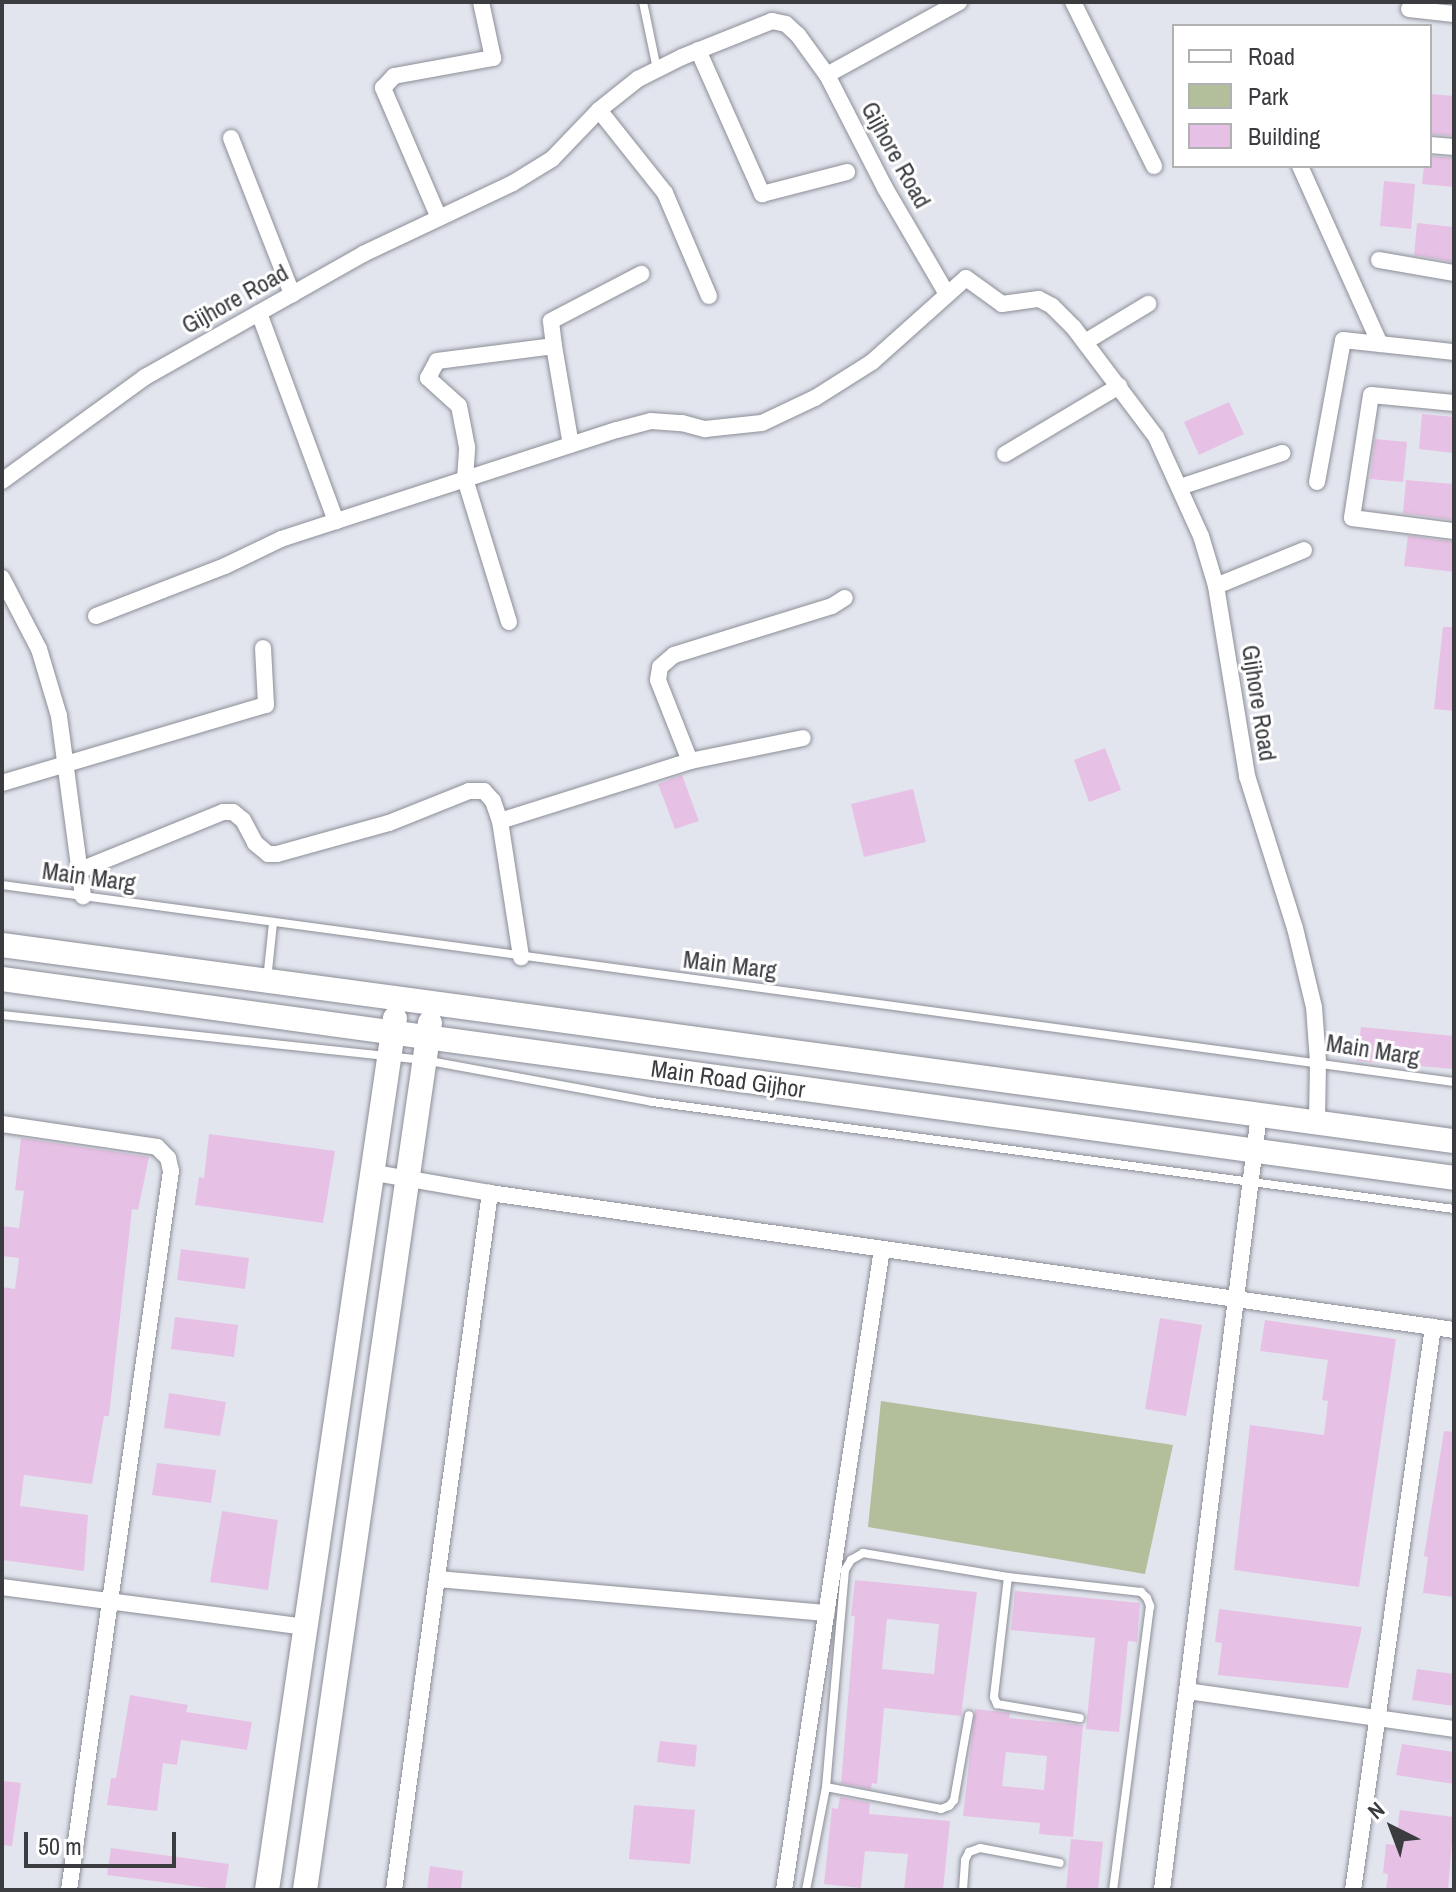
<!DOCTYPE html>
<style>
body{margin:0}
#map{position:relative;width:1456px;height:1892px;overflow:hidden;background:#e2e5ee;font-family:"Archivo Narrow",sans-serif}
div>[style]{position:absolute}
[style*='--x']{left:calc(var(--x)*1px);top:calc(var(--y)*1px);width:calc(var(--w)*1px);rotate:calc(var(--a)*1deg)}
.green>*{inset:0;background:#b3be9b}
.building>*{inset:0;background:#e7c1e5}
.roads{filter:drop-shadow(0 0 2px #8c8e97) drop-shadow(0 0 2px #8c8e97)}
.lane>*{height:8px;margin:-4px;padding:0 4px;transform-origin:4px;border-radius:4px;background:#fff}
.street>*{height:16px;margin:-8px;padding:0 8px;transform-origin:8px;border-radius:8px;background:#fff}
.secondary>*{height:24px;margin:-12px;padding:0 12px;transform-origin:12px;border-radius:12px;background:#fff}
span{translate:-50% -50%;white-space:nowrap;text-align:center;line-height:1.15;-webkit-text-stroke:6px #fff;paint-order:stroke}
.street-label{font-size:24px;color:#3b3c40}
.frame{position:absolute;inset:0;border:4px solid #3b3c40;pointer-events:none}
.legend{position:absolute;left:1172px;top:24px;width:260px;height:144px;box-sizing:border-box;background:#fff;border:2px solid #b1b1b3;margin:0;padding:10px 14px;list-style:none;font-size:24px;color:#3b3c40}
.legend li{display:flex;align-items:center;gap:16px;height:40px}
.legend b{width:40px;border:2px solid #b1b1b3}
.north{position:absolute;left:1352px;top:1788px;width:80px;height:80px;-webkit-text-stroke:6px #fff;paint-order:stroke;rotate:318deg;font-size:22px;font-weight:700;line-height:32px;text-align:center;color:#3b3c40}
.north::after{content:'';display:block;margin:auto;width:28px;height:36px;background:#3b3c40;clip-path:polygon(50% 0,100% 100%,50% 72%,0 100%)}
.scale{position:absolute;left:24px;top:1832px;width:152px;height:36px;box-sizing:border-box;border:4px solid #3b3c40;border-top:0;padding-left:10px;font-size:24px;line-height:28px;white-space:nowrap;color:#3b3c40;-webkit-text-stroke:6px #fff;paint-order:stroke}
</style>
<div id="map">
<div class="green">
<div style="clip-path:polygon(881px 1401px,1173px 1445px,1145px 1574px,868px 1527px)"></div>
</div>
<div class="building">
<div style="clip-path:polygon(1430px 94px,1454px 96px,1454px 136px,1430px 134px)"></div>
<div style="clip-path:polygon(1430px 156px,1454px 158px,1454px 187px,1422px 184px,1424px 166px,1430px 166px)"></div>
<div style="clip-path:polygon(1384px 181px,1415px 184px,1411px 229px,1380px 226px)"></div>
<div style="clip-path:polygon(1417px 223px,1454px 227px,1454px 262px,1414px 255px)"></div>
<div style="clip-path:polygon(1229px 402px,1244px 434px,1199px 455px,1184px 422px)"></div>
<div style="clip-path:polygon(1422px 414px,1454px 417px,1454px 453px,1419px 449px)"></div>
<div style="clip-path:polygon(1375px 439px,1407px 442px,1403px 482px,1370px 479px)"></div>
<div style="clip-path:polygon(1406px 480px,1454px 484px,1454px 520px,1403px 513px)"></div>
<div style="clip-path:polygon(1408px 536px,1454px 542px,1454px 572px,1404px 566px)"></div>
<div style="clip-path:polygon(1443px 627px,1454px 627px,1454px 711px,1434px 709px)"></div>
<div style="clip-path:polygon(1105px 748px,1121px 790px,1089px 802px,1074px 760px)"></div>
<div style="clip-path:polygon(682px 775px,699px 821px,675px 829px,658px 784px)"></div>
<div style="clip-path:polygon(913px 789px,926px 842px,864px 857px,851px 804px)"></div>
<div style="clip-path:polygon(1361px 1027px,1454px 1036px,1454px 1069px,1357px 1061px)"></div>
<div style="clip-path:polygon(209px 1134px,335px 1151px,323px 1223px,195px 1205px,199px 1177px,204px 1178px)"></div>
<div style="clip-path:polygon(21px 1138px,149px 1157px,138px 1210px,132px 1209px,109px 1416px,104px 1416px,92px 1484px,24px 1475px,20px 1506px,88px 1515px,84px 1571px,2px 1560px,2px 1287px,15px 1289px,19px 1258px,2px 1256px,2px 1226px,19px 1228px,24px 1191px,15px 1190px)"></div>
<div style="clip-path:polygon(181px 1249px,249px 1258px,245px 1289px,177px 1280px)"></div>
<div style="clip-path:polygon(175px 1317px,238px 1325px,234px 1357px,171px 1349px)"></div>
<div style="clip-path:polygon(1160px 1318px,1202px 1325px,1186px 1416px,1145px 1409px)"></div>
<div style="clip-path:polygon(1265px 1320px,1396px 1339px,1359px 1587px,1234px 1570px,1250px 1425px,1324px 1435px,1328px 1401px,1322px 1400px,1328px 1360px,1260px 1351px)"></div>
<div style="clip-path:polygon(169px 1393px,226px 1402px,220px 1436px,164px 1428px)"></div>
<div style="clip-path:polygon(1444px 1431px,1454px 1432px,1454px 1597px,1423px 1593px,1428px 1557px,1424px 1556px)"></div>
<div style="clip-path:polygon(157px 1463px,216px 1470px,211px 1503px,152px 1495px)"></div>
<div style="clip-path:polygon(222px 1511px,278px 1520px,268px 1590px,210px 1582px)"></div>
<div style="clip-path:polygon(evenodd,855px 1580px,977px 1592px,961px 1716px,884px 1708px,877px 1784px,872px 1783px,871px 1789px,841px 1783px,855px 1616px,851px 1616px,855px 1580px,887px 1619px,939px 1624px,934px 1674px,882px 1669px,887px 1619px)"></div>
<div style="clip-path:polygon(1015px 1591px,1140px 1603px,1137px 1642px,1128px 1641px,1119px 1732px,1086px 1729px,1095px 1638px,1011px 1630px)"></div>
<div style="clip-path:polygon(1219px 1609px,1362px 1627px,1348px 1688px,1218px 1675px,1222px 1643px,1215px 1642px)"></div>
<div style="clip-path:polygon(1417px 1669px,1454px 1674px,1454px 1706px,1412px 1700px)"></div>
<div style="clip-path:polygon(130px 1695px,188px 1705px,186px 1712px,252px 1722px,247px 1750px,181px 1740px,177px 1765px,163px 1763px,157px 1811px,107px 1805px,111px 1778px,116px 1778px)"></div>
<div style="clip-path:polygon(evenodd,975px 1709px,1010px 1713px,1009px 1718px,1083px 1725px,1073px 1837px,1039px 1834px,1040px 1823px,963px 1816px,975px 1709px,1006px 1752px,1047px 1756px,1044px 1790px,1002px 1786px,1006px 1752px)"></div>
<div style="clip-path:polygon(660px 1741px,697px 1745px,695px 1767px,657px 1762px)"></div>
<div style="clip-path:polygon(1402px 1744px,1454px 1752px,1454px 1784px,1396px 1775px)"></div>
<div style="clip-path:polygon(2px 1781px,21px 1783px,12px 1846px,2px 1845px)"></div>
<div style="clip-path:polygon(840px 1797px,870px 1803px,869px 1814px,950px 1821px,943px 1890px,904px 1890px,908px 1854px,865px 1851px,861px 1888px,824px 1884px,832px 1808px,838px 1809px)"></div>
<div style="clip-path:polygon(634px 1805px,695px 1810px,690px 1864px,629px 1859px)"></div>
<div style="clip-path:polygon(1400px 1810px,1454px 1817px,1448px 1890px,1386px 1890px,1388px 1874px,1383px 1873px,1386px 1844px,1395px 1845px)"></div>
<div style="clip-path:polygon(1071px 1839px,1103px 1842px,1098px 1890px,1066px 1890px)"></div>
<div style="clip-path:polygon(111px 1848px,229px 1864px,225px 1890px,107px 1875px)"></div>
<div style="clip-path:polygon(430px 1866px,463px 1871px,461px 1890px,427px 1890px)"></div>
</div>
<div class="roads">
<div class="lane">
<div style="--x:643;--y:2;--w:68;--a:78.2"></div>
<div style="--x:2;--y:885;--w:1465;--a:7.73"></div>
<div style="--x:267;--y:980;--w:57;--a:-84"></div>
<div style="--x:2;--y:1015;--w:424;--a:6.1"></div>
<div style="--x:424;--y:1060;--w:232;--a:10.4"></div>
<div style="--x:652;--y:1102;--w:809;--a:7.6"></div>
<div style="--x:1008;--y:1577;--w:121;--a:96.7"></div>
<div style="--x:994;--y:1697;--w:8;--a:67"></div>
<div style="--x:997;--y:1704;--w:84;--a:9.6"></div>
<div style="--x:826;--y:1787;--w:117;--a:10.8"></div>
<div style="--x:941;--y:1809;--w:9;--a:-21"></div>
<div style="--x:949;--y:1806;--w:8;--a:-50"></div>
<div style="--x:954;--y:1800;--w:86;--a:-80"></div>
<div style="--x:806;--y:1890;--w:105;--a:-79"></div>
<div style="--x:826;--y:1787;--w:218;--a:-85"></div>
<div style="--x:845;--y:1570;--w:12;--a:-59"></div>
<div style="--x:851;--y:1560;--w:14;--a:-30"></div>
<div style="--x:863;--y:1553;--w:147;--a:9.4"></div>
<div style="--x:1008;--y:1577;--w:134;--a:6.4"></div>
<div style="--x:1141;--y:1592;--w:8;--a:45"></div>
<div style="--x:1147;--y:1598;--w:9;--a:69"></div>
<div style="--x:1150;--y:1606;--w:286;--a:97.4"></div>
<div style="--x:963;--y:1890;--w:30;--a:-86"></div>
<div style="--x:965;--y:1860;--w:9;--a:-63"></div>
<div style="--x:969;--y:1852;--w:12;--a:-20"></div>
<div style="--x:980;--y:1848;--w:81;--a:10.6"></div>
</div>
<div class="street">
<div style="--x:1073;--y:2;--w:183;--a:63.7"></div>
<div style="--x:1409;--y:9;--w:45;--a:6.3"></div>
<div style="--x:698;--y:50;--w:158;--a:66"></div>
<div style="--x:762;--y:194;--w:88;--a:-14.5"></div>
<div style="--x:827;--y:75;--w:151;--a:-28.9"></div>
<div style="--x:599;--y:110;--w:106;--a:51.5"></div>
<div style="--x:665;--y:193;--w:112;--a:66.9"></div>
<div style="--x:231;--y:138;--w:168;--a:68.6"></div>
<div style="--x:1430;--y:145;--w:24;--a:5"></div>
<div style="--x:1300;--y:166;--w:195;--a:65.8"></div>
<div style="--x:439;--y:218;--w:142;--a:-113.3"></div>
<div style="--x:383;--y:88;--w:16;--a:-47"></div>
<div style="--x:394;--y:76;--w:101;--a:-10.3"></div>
<div style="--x:493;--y:58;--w:57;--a:-102.1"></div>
<div style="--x:1379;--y:260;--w:76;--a:9.8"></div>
<div style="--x:259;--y:313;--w:222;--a:69.7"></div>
<div style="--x:1085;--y:342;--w:74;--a:-31.1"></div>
<div style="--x:554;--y:346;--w:100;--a:80.3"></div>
<div style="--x:1454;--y:403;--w:83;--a:-174.5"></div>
<div style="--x:1371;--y:395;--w:124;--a:98.8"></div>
<div style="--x:1352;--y:518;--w:103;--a:7.3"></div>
<div style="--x:1005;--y:454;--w:133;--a:-30.8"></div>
<div style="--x:2;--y:481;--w:177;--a:-36"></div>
<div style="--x:145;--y:377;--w:250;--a:-29.4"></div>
<div style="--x:363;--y:254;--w:166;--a:-25.3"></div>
<div style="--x:513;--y:183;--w:46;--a:-31.6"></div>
<div style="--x:552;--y:159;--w:68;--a:-46.2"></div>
<div style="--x:599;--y:110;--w:50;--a:-38.5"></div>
<div style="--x:638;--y:79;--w:49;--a:-26.6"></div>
<div style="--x:682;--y:57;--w:97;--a:-21.8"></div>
<div style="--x:772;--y:21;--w:14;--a:12"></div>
<div style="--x:786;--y:24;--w:16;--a:43"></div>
<div style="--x:798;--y:35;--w:49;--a:54.1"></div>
<div style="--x:827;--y:75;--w:127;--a:62.8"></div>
<div style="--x:885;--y:188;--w:123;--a:59.7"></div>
<div style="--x:1317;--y:482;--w:144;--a:-79.6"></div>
<div style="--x:1343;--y:340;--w:112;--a:6.2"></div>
<div style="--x:1180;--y:487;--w:108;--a:-18.4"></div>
<div style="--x:2;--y:578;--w:80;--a:62.5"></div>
<div style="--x:39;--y:649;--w:70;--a:73.4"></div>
<div style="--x:59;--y:716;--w:182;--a:82.4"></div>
<div style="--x:1216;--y:586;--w:95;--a:-22.2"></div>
<div style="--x:96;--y:616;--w:138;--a:-21.2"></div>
<div style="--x:225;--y:566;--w:62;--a:-25.7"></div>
<div style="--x:281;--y:539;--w:353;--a:-18"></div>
<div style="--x:617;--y:430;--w:35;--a:-15"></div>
<div style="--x:651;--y:421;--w:31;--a:4"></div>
<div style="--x:682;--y:423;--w:24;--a:15"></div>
<div style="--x:705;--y:429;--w:57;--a:-6"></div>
<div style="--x:762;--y:423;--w:59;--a:-25.3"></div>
<div style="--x:815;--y:398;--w:67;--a:-32.3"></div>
<div style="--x:872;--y:362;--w:126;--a:-41.8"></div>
<div style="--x:966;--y:278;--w:44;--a:35.8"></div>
<div style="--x:1002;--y:304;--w:37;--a:-8"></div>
<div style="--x:1039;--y:299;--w:15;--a:28"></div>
<div style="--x:1052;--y:306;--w:31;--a:45"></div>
<div style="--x:1074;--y:328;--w:136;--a:53"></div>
<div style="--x:1156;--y:437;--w:109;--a:65.6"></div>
<div style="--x:1201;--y:536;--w:52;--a:73.3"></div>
<div style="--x:1216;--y:586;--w:193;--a:80.7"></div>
<div style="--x:1247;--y:776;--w:159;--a:72.5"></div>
<div style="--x:1295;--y:928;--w:81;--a:76.5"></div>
<div style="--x:1314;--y:1007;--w:55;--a:85.8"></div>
<div style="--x:1318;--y:1062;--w:60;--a:91"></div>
<div style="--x:509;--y:622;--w:150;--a:-107.1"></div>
<div style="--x:465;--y:479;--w:32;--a:-86"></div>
<div style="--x:467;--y:447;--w:42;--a:-101"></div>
<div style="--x:459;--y:406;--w:42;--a:-137.9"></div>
<div style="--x:428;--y:378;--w:19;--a:-62"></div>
<div style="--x:437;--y:361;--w:118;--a:-7.3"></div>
<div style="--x:554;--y:346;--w:25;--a:-97"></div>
<div style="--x:551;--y:321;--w:102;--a:-27.6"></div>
<div style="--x:690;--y:761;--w:87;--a:-111.6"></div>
<div style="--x:658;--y:680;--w:13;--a:-81"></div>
<div style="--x:660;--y:667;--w:18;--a:-41"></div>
<div style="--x:674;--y:655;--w:165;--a:-17.2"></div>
<div style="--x:832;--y:606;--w:15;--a:-32"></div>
<div style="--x:2;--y:783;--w:275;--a:-16.5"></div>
<div style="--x:266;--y:705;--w:57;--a:-93"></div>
<div style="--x:500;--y:821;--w:138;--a:81.2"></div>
<div style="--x:78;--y:871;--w:157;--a:-22.1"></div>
<div style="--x:223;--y:812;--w:10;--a:0"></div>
<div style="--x:233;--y:812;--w:13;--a:39"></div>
<div style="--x:243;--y:820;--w:26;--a:62"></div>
<div style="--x:255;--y:843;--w:17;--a:40"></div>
<div style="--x:268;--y:854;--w:9;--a:0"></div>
<div style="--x:277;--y:854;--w:116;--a:-15.5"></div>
<div style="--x:389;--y:823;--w:86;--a:-21.8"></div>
<div style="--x:469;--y:791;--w:15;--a:0"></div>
<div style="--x:484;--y:791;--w:13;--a:48"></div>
<div style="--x:493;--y:801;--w:21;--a:71"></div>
<div style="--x:500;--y:821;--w:199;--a:-17.5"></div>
<div style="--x:690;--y:761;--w:115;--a:-11.5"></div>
<div style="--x:2;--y:1124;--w:157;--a:8.4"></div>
<div style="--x:157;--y:1147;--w:16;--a:45"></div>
<div style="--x:168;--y:1158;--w:13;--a:77"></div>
<div style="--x:171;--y:1171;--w:726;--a:98.07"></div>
<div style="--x:375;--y:1173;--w:117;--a:9.9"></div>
<div style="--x:490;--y:1193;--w:974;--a:8.09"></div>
<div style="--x:437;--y:1579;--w:391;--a:5"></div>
<div style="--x:2;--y:1587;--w:308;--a:7.5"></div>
<div style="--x:1187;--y:1691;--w:270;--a:8.1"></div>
<div style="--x:394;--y:1890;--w:704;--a:-82.16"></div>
<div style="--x:784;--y:1890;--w:648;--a:-81.31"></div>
<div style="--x:1162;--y:1890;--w:782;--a:-82.87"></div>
<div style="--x:1353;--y:1890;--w:569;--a:-81.91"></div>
</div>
<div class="secondary">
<div style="--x:2;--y:945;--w:1465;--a:7.69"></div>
<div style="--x:2;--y:979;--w:1466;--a:7.8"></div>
<div style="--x:267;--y:1890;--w:881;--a:-81.65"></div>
<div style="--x:305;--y:1890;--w:876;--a:-81.8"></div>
</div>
</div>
<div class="street-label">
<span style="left:896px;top:155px;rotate:61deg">Gijhore Road</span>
<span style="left:235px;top:299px;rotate:-29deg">Gijhore Road</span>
<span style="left:1259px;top:703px;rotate:81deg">Gijhore Road</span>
<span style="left:89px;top:877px;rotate:8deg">Main Marg</span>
<span style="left:730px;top:965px;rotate:7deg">Main Marg</span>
<span style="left:1373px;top:1050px;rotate:9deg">Main Marg</span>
<span style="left:728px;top:1079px;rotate:8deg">Main Road Gijhor</span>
</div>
<div class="frame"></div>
<ul class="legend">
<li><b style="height:10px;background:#fff"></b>Road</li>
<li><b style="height:22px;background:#b3be9b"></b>Park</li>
<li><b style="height:22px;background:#e7c1e5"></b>Building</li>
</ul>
<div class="north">N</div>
<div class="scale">50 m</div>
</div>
